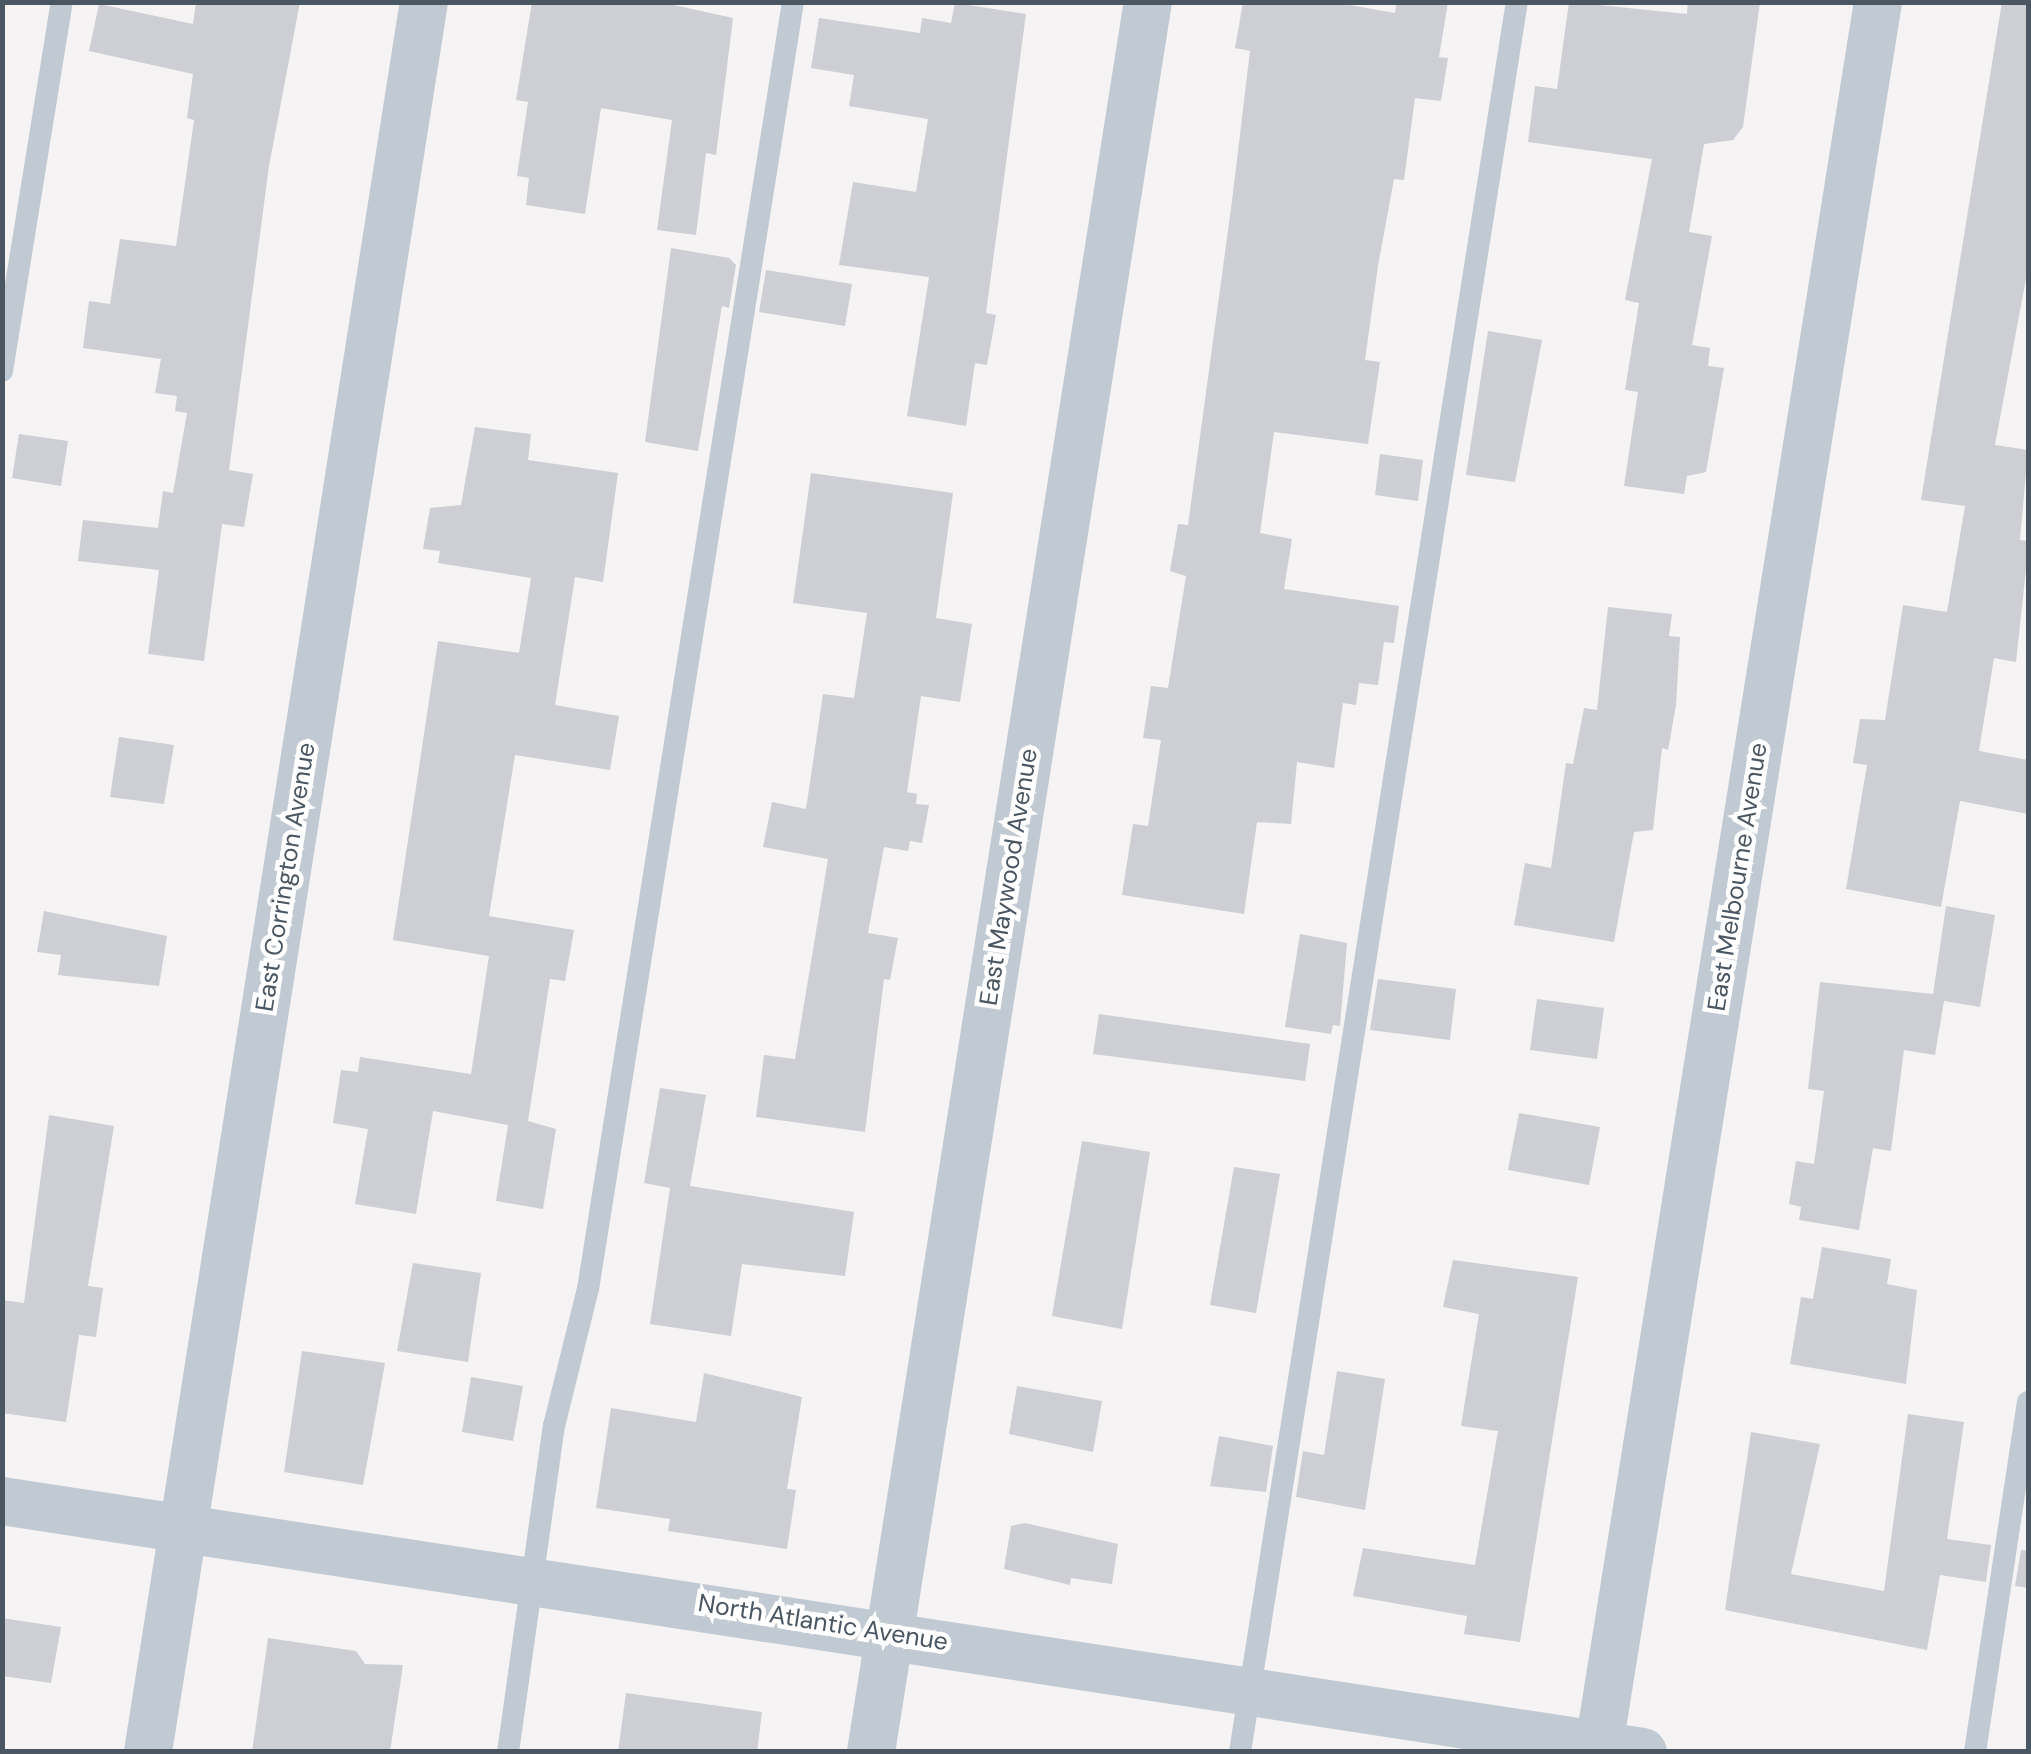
<!DOCTYPE html>
<style>
body{margin:0}
#map{position:relative;width:2031px;height:1754px;overflow:hidden;background:#f5f3f3;font-family:"DM Sans",sans-serif}
div>[style]{position:absolute}
[style*='--x']{left:calc(var(--x)*1px);top:calc(var(--y)*1px);width:calc(var(--w)*1px);rotate:calc(var(--a)*1deg)}
.building>*{inset:0;background:#cdcfd5}
.service>*{height:22px;margin:-11px;padding:0 11px;transform-origin:11px;border-radius:11px;background:#c1cad2}
.minor>*{height:48px;margin:-24px;padding:0 24px;transform-origin:24px;border-radius:24px;background:#c1cad2}
span{translate:-50% -50%;white-space:nowrap;text-align:center;line-height:1.15;-webkit-text-stroke:9px #fff;paint-order:stroke}
.street-label{font-size:25px;color:#4a5661}
.frame{position:absolute;inset:0;border:5px solid #4a5661;pointer-events:none}
</style>
<div id="map">
<div class="building">
<div style="clip-path:polygon(196px 2px,300px 2px,269px 166px,229px 470px,253px 474px,244px 527px,222px 524px,204px 661px,148px 654px,159px 570px,78px 561px,83px 520px,158px 528px,163px 491px,173px 493px,187px 413px,175px 411px,177px 396px,155px 393px,161px 359px,83px 348px,89px 301px,110px 304px,120px 239px,176px 246px,194px 120px,187px 118px,193px 74px,89px 51px,99px 4px,193px 24px)"></div>
<div style="clip-path:polygon(532px 2px,660px 2px,733px 18px,716px 155px,706px 153px,696px 235px,657px 230px,672px 120px,601px 108px,585px 214px,526px 205px,529px 178px,517px 176px,528px 102px,516px 100px)"></div>
<div style="clip-path:polygon(1243px 2px,1332px 2px,1395px 13px,1397px 2px,1448px 2px,1439px 57px,1448px 58px,1441px 101px,1415px 98px,1404px 180px,1394px 179px,1378px 266px,1365px 360px,1380px 362px,1368px 444px,1274px 432px,1260px 533px,1292px 539px,1284px 589px,1399px 606px,1394px 643px,1384px 642px,1378px 685px,1359px 683px,1356px 705px,1343px 703px,1334px 768px,1297px 762px,1291px 824px,1257px 822px,1244px 914px,1122px 895px,1133px 824px,1148px 826px,1161px 740px,1143px 738px,1151px 686px,1168px 688px,1186px 576px,1170px 571px,1178px 524px,1188px 525px,1232px 201px,1250px 51px,1235px 48px)"></div>
<div style="clip-path:polygon(1569px 2px,1687px 14px,1688px 2px,1760px 2px,1743px 127px,1733px 140px,1704px 144px,1689px 232px,1712px 236px,1692px 345px,1710px 348px,1708px 366px,1724px 368px,1706px 472px,1687px 476px,1684px 494px,1624px 486px,1638px 392px,1625px 390px,1639px 303px,1625px 300px,1652px 159px,1528px 142px,1535px 86px,1557px 89px)"></div>
<div style="clip-path:polygon(2002px 2px,2028px 2px,2028px 268px,1995px 445px,2028px 450px,2020px 540px,2028px 541px,2028px 551px,2016px 662px,1994px 658px,1979px 751px,2028px 760px,2028px 814px,1960px 801px,1941px 907px,1846px 889px,1867px 765px,1853px 763px,1860px 719px,1885px 720px,1903px 605px,1947px 612px,1965px 506px,1921px 500px)"></div>
<div style="clip-path:polygon(955px 3px,1026px 14px,986px 313px,996px 315px,987px 365px,975px 363px,966px 426px,907px 416px,929px 277px,839px 265px,853px 182px,916px 192px,928px 119px,849px 106px,854px 75px,811px 68px,819px 18px,920px 33px,922px 18px,951px 23px)"></div>
<div style="clip-path:polygon(671px 248px,729px 258px,736px 265px,729px 308px,722px 306px,698px 451px,645px 442px)"></div>
<div style="clip-path:polygon(766px 270px,852px 284px,845px 326px,759px 312px)"></div>
<div style="clip-path:polygon(1488px 331px,1542px 340px,1515px 482px,1466px 475px)"></div>
<div style="clip-path:polygon(475px 427px,531px 434px,528px 460px,618px 473px,603px 582px,575px 577px,555px 705px,619px 716px,610px 770px,515px 755px,489px 916px,574px 930px,565px 981px,550px 979px,528px 1121px,556px 1129px,543px 1209px,496px 1201px,508px 1125px,433px 1111px,416px 1214px,355px 1204px,368px 1129px,333px 1123px,341px 1070px,358px 1072px,360px 1057px,471px 1074px,489px 956px,393px 940px,438px 641px,519px 653px,531px 578px,438px 563px,440px 551px,423px 549px,430px 508px,461px 505px)"></div>
<div style="clip-path:polygon(19px 434px,68px 441px,61px 486px,12px 478px)"></div>
<div style="clip-path:polygon(1380px 454px,1423px 460px,1418px 501px,1375px 495px)"></div>
<div style="clip-path:polygon(811px 473px,953px 493px,936px 618px,972px 624px,960px 702px,921px 696px,907px 792px,917px 794px,916px 804px,929px 805px,922px 843px,910px 841px,908px 851px,884px 847px,868px 933px,898px 938px,890px 980px,884px 979px,865px 1132px,756px 1117px,764px 1055px,795px 1059px,828px 859px,763px 847px,772px 802px,806px 809px,823px 694px,854px 698px,867px 613px,793px 603px)"></div>
<div style="clip-path:polygon(1608px 607px,1672px 614px,1669px 636px,1680px 637px,1676px 705px,1668px 750px,1662px 748px,1653px 830px,1634px 832px,1614px 942px,1514px 925px,1525px 863px,1551px 868px,1566px 763px,1573px 764px,1584px 708px,1597px 710px)"></div>
<div style="clip-path:polygon(119px 737px,174px 745px,164px 804px,110px 797px)"></div>
<div style="clip-path:polygon(1946px 906px,1995px 915px,1980px 1007px,1944px 1001px,1935px 1055px,1904px 1050px,1891px 1151px,1873px 1148px,1859px 1230px,1799px 1220px,1801px 1207px,1789px 1204px,1796px 1161px,1814px 1164px,1824px 1091px,1808px 1089px,1820px 982px,1933px 994px)"></div>
<div style="clip-path:polygon(44px 911px,167px 936px,159px 986px,58px 975px,61px 955px,37px 952px)"></div>
<div style="clip-path:polygon(1300px 934px,1347px 943px,1340px 1026px,1333px 1025px,1331px 1034px,1285px 1027px)"></div>
<div style="clip-path:polygon(1378px 979px,1456px 989px,1450px 1040px,1370px 1030px)"></div>
<div style="clip-path:polygon(1537px 999px,1604px 1008px,1597px 1059px,1530px 1050px)"></div>
<div style="clip-path:polygon(1099px 1014px,1310px 1044px,1305px 1081px,1093px 1054px)"></div>
<div style="clip-path:polygon(660px 1088px,706px 1095px,690px 1186px,854px 1212px,845px 1276px,742px 1264px,731px 1336px,650px 1324px,670px 1188px,644px 1183px)"></div>
<div style="clip-path:polygon(1519px 1113px,1600px 1127px,1589px 1185px,1508px 1170px)"></div>
<div style="clip-path:polygon(49px 1115px,114px 1126px,88px 1286px,103px 1288px,96px 1337px,79px 1335px,66px 1422px,2px 1413px,2px 1300px,24px 1303px)"></div>
<div style="clip-path:polygon(1082px 1141px,1150px 1152px,1122px 1329px,1052px 1316px)"></div>
<div style="clip-path:polygon(1234px 1167px,1280px 1174px,1256px 1313px,1210px 1305px)"></div>
<div style="clip-path:polygon(1822px 1247px,1891px 1259px,1887px 1284px,1917px 1290px,1906px 1384px,1790px 1364px,1801px 1297px,1813px 1299px)"></div>
<div style="clip-path:polygon(1453px 1260px,1578px 1277px,1520px 1642px,1464px 1634px,1467px 1616px,1353px 1596px,1363px 1548px,1475px 1565px,1498px 1431px,1461px 1426px,1479px 1314px,1443px 1307px)"></div>
<div style="clip-path:polygon(413px 1263px,481px 1273px,468px 1362px,397px 1351px)"></div>
<div style="clip-path:polygon(302px 1351px,385px 1363px,363px 1485px,284px 1472px)"></div>
<div style="clip-path:polygon(1337px 1371px,1385px 1379px,1365px 1510px,1296px 1497px,1303px 1451px,1324px 1455px)"></div>
<div style="clip-path:polygon(704px 1373px,802px 1397px,787px 1489px,796px 1490px,787px 1549px,668px 1531px,670px 1519px,596px 1508px,611px 1408px,696px 1422px)"></div>
<div style="clip-path:polygon(471px 1377px,523px 1386px,513px 1441px,462px 1432px)"></div>
<div style="clip-path:polygon(1017px 1386px,1102px 1401px,1093px 1452px,1009px 1434px)"></div>
<div style="clip-path:polygon(1908px 1414px,1964px 1422px,1947px 1539px,1991px 1545px,1986px 1582px,1940px 1575px,1927px 1650px,1725px 1610px,1751px 1432px,1820px 1444px,1791px 1574px,1884px 1591px)"></div>
<div style="clip-path:polygon(1219px 1436px,1273px 1446px,1266px 1492px,1210px 1486px)"></div>
<div style="clip-path:polygon(1025px 1523px,1118px 1544px,1112px 1584px,1071px 1578px,1070px 1585px,1004px 1569px,1011px 1526px)"></div>
<div style="clip-path:polygon(2021px 1550px,2028px 1551px,2028px 1588px,2015px 1586px)"></div>
<div style="clip-path:polygon(2px 1618px,61px 1627px,51px 1683px,2px 1676px)"></div>
<div style="clip-path:polygon(268px 1638px,356px 1651px,365px 1664px,403px 1665px,390px 1752px,252px 1752px)"></div>
<div style="clip-path:polygon(626px 1693px,762px 1712px,757px 1752px,618px 1752px)"></div>
</div>
<div class="service">
<div style="--x:2;--y:371;--w:374;--a:-80.8"></div>
<div style="--x:508;--y:1752;--w:329;--a:-82"></div>
<div style="--x:554;--y:1426;--w:141;--a:-76.1"></div>
<div style="--x:588;--y:1289;--w:1303;--a:-80.95"></div>
<div style="--x:1240;--y:1752;--w:1772;--a:-81.01"></div>
<div style="--x:1975;--y:1752;--w:354;--a:-81.4"></div>
</div>
<div class="minor">
<div style="--x:2;--y:1501;--w:1660;--a:8.7"></div>
<div style="--x:148;--y:1752;--w:1772;--a:-81.04"></div>
<div style="--x:871;--y:1752;--w:1772;--a:-81.01"></div>
<div style="--x:1598;--y:1752;--w:1772;--a:-80.91"></div>
</div>
<div class="street-label">
<span style="left:286px;top:877px;rotate:-81deg">East Corrington Avenue</span>
<span style="left:1009px;top:877px;rotate:-81deg">East Maywood Avenue</span>
<span style="left:1738px;top:877px;rotate:-81deg">East Melbourne Avenue</span>
<span style="left:823px;top:1623px;rotate:9deg">North Atlantic Avenue</span>
</div>
<div class="frame"></div>
</div>
